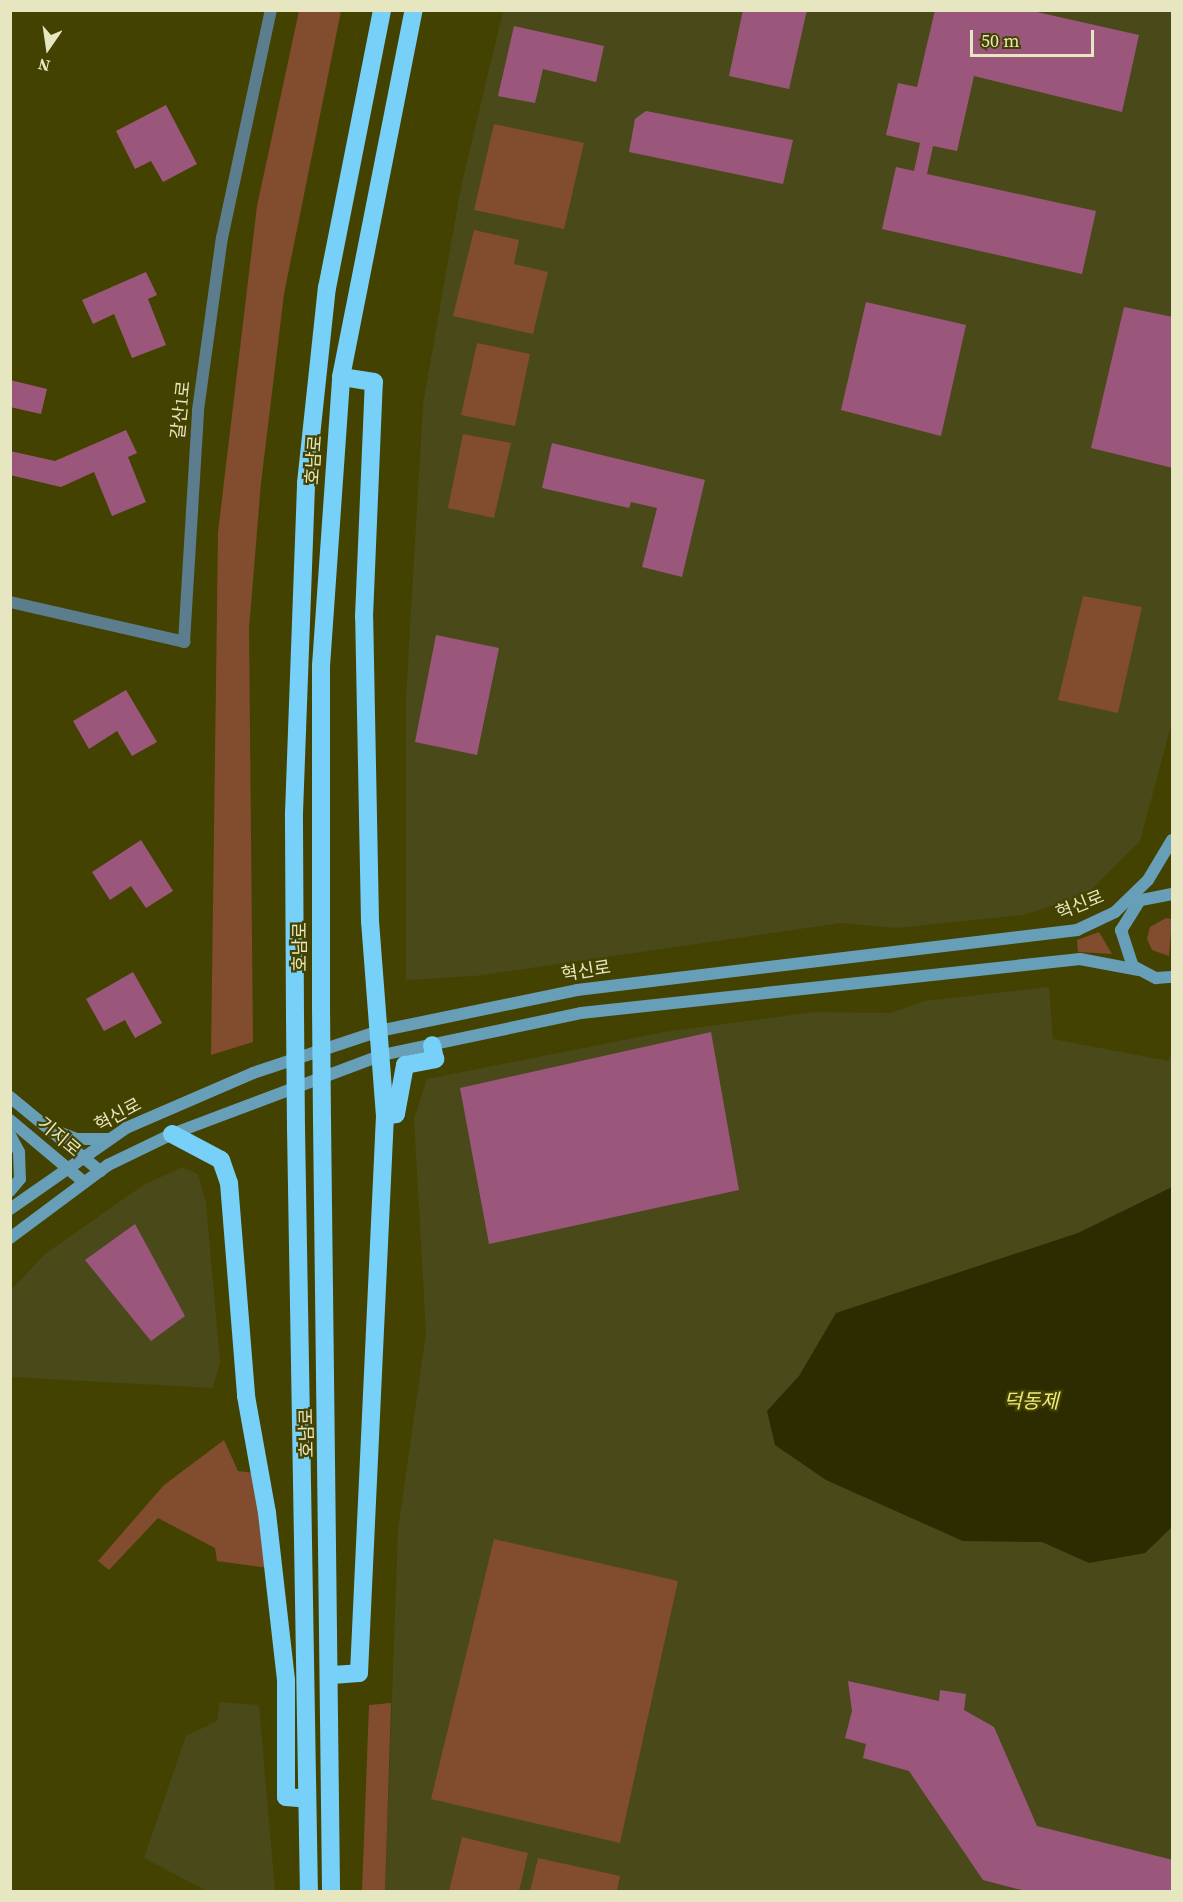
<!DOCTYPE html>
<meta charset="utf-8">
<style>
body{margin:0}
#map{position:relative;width:1183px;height:1902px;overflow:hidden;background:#444200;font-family:"Source Serif 4","Noto Sans KR",serif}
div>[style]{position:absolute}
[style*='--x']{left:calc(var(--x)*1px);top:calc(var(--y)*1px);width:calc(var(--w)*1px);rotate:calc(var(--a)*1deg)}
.built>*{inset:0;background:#4a491a}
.green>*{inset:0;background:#824c2f}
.water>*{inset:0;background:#2d2b00}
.building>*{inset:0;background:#9b577b}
.street>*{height:12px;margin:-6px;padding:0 6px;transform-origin:6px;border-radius:6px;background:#5b7d8d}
.secondary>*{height:12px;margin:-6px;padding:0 6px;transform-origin:6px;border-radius:6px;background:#689fb8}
.highway>*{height:18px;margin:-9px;padding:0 9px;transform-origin:9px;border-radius:9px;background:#77d0f7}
.highway-bridge>*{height:18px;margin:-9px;padding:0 9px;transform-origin:9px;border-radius:9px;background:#77d0f7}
span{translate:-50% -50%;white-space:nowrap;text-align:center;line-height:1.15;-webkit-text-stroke:4.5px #444200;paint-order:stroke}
.street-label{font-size:18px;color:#e6e6c0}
.water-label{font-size:20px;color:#ebe979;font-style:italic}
.frame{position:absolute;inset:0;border:12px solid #e6e6c0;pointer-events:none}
.north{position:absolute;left:18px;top:18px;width:60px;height:60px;-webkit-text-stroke:4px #444200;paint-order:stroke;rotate:193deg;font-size:16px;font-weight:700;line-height:24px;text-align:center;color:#e6e6c0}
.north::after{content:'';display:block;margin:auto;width:21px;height:27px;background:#e6e6c0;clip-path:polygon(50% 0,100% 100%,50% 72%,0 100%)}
.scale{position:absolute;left:970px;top:30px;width:124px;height:27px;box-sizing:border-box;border:3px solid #e6e6c0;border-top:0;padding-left:8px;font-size:18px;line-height:21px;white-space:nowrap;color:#e6e6c0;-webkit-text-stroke:4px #444200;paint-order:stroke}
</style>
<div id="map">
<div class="built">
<div style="clip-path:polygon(503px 11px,1172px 11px,1172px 722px,1140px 841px,1086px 895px,1023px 915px,896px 928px,841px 923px,475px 976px,406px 980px,406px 698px,423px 404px,461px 187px)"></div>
<div style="clip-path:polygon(1049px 987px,1053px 1039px,1168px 1061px,1172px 1050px,1172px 1891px,385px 1892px,398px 1530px,426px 1333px,414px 1119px,427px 1079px,664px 1032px,814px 1012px,891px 1013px,924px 1001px)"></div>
<div style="clip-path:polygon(182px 1167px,198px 1174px,206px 1203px,220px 1362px,213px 1388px,11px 1377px,10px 1291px,45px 1254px,142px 1186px)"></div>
<div style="clip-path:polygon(220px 1702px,259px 1705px,275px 1891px,207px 1891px,144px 1858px,186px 1736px,217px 1721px)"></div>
</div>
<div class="green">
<div style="clip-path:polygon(299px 11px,341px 11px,284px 294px,261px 483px,249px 628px,253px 1042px,211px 1055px,218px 532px,257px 206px)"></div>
<div style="clip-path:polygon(494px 124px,584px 143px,564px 229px,474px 210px)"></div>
<div style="clip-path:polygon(474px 230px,519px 240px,514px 264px,548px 272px,533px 334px,453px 316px)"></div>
<div style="clip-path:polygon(477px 343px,530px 354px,515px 426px,461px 415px)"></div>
<div style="clip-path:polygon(463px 434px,511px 443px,494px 518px,448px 508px)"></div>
<div style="clip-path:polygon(1083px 596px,1142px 607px,1118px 713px,1058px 700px)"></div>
<div style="clip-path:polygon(1166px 918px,1172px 919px,1169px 956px,1152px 950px,1147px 939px,1150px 927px)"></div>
<div style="clip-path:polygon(1099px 932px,1112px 954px,1078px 952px,1077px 940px)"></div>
<div style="clip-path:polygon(224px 1440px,238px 1471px,254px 1473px,269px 1568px,217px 1561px,215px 1548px,158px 1518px,109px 1570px,98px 1561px,164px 1485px)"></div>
<div style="clip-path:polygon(494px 1539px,678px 1581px,620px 1843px,431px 1799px)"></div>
<div style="clip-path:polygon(391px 1703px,385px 1891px,362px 1891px,369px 1705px)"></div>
<div style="clip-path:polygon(462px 1837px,528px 1853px,519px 1891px,449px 1891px)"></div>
<div style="clip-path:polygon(538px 1858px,620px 1876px,617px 1891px,530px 1891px)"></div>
</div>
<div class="water">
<div style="clip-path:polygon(1172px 1187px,1172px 1527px,1145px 1553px,1089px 1563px,1042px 1542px,963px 1541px,826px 1480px,775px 1445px,767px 1411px,799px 1376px,836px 1313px,1078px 1233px)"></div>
</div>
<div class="building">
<div style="clip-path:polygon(743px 10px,807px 10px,789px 89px,729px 76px)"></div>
<div style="clip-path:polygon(935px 10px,1028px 10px,1139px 35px,1122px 112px,974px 76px,957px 151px,933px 146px,927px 174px,1096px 211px,1082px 274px,882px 229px,896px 167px,914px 171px,920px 143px,886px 135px,898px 83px,917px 87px)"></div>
<div style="clip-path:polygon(514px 26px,604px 46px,596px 82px,543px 69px,535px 103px,498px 96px)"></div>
<div style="clip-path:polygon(166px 105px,197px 164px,163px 182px,151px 161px,135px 169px,116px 131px)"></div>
<div style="clip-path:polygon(646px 111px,793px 140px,783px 184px,629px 152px,635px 119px)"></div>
<div style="clip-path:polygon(146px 272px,157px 295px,148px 299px,166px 345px,132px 358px,114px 314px,93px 324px,82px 300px)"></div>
<div style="clip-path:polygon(866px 302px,966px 325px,941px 436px,841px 410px)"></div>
<div style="clip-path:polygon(1124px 307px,1173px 317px,1173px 468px,1091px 448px)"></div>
<div style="clip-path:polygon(10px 380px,47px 389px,41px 414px,10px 407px)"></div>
<div style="clip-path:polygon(126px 430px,137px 453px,128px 457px,146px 502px,112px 516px,94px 472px,61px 487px,10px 475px,10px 451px,55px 461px)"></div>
<div style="clip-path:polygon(552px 443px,705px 480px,682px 577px,642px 567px,657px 508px,631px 502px,629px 508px,542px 488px)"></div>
<div style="clip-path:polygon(436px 635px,499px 648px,477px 755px,415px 742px)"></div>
<div style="clip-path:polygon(126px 690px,157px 742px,132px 756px,117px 731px,89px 749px,73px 721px)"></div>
<div style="clip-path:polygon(141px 840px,173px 891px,146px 908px,131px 886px,110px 900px,92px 872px)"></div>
<div style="clip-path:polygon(133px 972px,162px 1023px,135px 1038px,125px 1020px,104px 1031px,86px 999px)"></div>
<div style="clip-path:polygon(711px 1032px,739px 1190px,489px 1244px,460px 1088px)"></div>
<div style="clip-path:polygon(135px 1224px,185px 1316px,151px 1341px,85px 1260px)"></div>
<div style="clip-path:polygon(848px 1681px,939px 1701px,940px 1690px,966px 1694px,964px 1710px,994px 1727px,1037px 1826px,1173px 1860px,1173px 1892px,1029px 1892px,983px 1880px,909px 1771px,863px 1758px,866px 1744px,845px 1738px,852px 1711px)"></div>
</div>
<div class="street">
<div style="--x:10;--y:602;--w:179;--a:12.9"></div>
<div style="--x:184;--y:642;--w:232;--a:-86.5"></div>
<div style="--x:198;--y:410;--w:174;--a:-82.1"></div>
<div style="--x:222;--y:238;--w:233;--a:-77.9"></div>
</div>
<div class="secondary">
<div style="--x:1172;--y:894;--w:33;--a:169"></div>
<div style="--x:1140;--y:900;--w:36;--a:122"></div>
<div style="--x:1121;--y:930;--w:38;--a:72"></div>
<div style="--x:1133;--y:966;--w:26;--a:28"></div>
<div style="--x:1156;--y:978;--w:16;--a:-4"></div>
<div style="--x:10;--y:1097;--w:117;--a:39.4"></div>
<div style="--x:10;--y:1120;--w:97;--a:40"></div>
<div style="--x:61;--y:1133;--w:17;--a:21"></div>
<div style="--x:77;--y:1139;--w:31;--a:0"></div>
<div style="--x:10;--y:1135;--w:19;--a:62"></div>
<div style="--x:19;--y:1152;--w:27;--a:88"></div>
<div style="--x:20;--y:1179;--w:16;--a:130"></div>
<div style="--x:10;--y:1209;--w:141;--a:-34.9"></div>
<div style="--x:126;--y:1128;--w:138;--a:-23.4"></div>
<div style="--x:253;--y:1073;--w:133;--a:-18.4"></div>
<div style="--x:379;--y:1031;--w:202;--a:-11.7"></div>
<div style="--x:577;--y:990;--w:504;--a:-6.84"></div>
<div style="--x:1077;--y:930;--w:42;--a:-25.3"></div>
<div style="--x:1115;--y:912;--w:46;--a:-44.1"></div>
<div style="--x:1148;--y:880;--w:47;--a:-59"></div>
<div style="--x:10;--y:1238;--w:122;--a:-36.7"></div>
<div style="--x:108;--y:1165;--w:71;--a:-25.8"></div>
<div style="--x:172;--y:1134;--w:224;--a:-20.6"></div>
<div style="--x:382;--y:1055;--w:203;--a:-11.9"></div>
<div style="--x:581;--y:1013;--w:502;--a:-6.18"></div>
<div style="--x:1080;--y:959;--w:60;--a:10.6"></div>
</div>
<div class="highway">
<div style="--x:321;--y:1007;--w:341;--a:-90"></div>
<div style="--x:321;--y:666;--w:290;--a:-86"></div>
<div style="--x:341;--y:377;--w:374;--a:-78.8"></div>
<div style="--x:295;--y:1015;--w:202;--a:-90.3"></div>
<div style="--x:294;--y:813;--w:330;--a:-87.9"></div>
<div style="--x:306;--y:483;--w:196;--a:-83.9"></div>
<div style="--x:327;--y:288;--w:283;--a:-78.8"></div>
<div style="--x:385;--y:1116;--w:11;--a:-10"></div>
<div style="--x:396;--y:1114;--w:50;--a:-79.6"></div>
<div style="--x:405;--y:1065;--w:31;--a:-11"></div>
<div style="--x:435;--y:1059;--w:14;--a:-102"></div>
<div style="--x:322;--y:1119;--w:773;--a:89.33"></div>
<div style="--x:296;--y:1128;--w:764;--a:89.03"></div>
<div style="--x:172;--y:1134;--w:55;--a:28"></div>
<div style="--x:221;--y:1160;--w:24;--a:71"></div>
<div style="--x:229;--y:1183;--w:214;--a:85.4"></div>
<div style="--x:246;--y:1396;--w:119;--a:79.8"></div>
<div style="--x:267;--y:1513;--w:168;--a:83.5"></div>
<div style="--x:286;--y:1680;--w:117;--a:90"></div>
<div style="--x:286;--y:1797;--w:21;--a:5"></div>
<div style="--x:332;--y:1675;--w:27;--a:-4"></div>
<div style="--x:359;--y:1673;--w:558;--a:-87.33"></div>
<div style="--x:385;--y:1116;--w:196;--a:-94.4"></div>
<div style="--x:370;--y:921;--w:304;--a:-91.1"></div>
<div style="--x:364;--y:617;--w:235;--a:-87.6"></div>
<div style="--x:374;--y:382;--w:33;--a:-171"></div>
</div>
<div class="highway-bridge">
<div style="--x:321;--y:1007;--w:112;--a:89.5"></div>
<div style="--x:295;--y:1015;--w:113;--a:89.5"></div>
</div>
<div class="street-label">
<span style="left:181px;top:410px;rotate:-84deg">갈산1로</span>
<span style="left:314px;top:460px;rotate:-86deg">호남로</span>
<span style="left:1080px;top:905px;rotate:-22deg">혁신로</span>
<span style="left:300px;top:947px;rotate:-90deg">호남로</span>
<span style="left:586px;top:971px;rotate:-9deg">혁신로</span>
<span style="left:118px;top:1115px;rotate:-28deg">혁신로</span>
<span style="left:59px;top:1137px;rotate:40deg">기지로</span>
<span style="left:307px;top:1433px;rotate:-91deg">호남로</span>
</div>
<div class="water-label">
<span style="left:1031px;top:1401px">덕동제</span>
</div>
<div class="frame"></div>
<div class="north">N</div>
<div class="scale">50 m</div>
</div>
